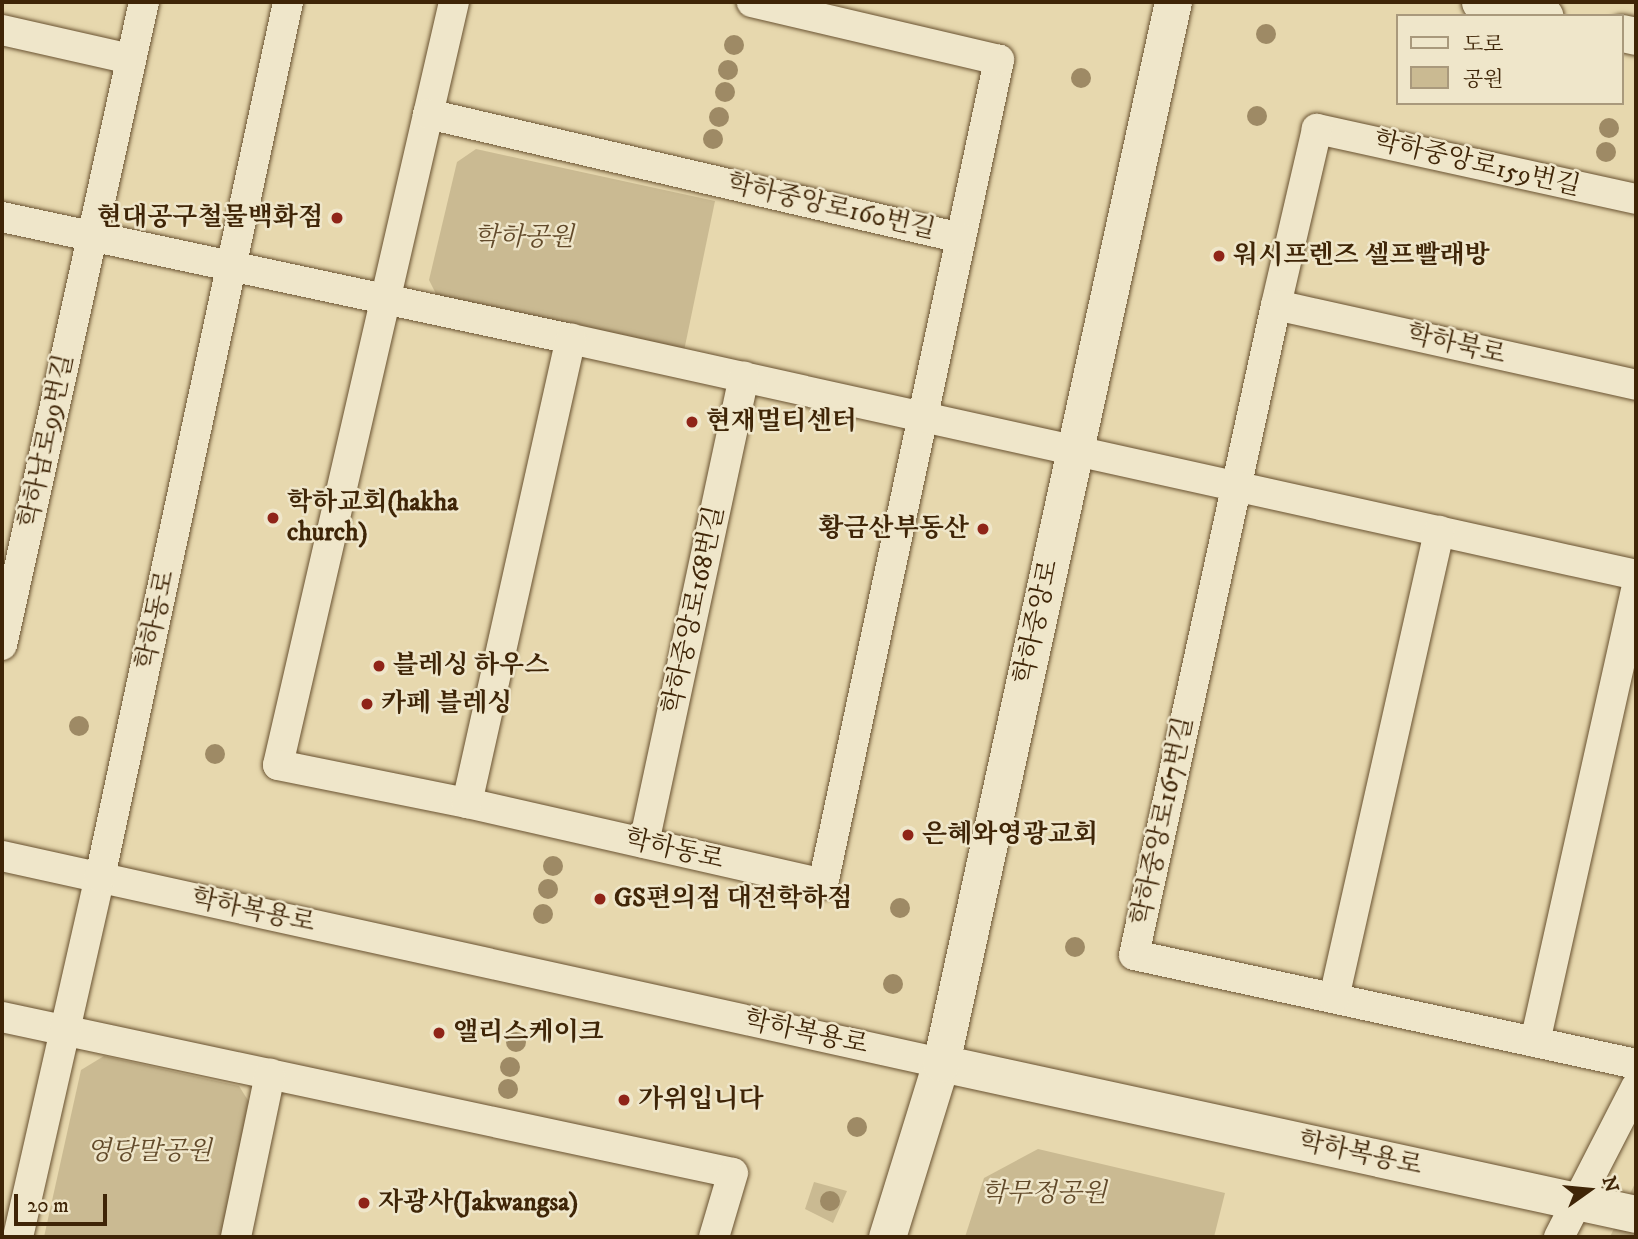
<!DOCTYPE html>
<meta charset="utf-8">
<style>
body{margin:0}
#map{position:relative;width:1638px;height:1239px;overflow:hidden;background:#e7d8ae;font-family:"IM FELL DW Pica","Noto Serif KR",serif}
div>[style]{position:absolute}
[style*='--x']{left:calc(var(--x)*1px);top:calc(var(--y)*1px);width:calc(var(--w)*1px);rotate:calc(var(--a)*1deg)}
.green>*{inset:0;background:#caba92}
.roads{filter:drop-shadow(0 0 2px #695231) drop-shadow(0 0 2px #695231)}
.minor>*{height:30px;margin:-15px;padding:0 15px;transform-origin:15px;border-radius:15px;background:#efe6ca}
.tertiary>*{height:37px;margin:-18.5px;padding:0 18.5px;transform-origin:18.5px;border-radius:18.5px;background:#efe6ca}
.trees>*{width:20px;height:20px;margin:-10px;border-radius:50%;background:#9e8a65}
.dots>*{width:19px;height:19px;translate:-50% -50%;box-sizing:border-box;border:4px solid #efe6ca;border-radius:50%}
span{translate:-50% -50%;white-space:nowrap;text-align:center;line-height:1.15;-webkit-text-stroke:5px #efe6ca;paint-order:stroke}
.street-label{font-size:26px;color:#3f2507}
.poi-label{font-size:26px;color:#3f2507;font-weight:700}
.right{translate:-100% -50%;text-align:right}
.left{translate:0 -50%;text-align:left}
.park-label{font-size:26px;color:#624a2a;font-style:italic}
.frame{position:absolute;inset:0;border:4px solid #3f2507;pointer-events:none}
.legend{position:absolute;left:1396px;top:14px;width:228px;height:91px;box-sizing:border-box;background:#efe6ca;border:2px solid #a9997c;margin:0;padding:9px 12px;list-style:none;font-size:21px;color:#3f2507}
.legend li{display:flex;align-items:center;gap:14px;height:35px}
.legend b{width:35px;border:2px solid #a9997c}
.north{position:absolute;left:1554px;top:1155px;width:70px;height:70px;-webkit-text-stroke:5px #efe6ca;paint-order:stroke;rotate:75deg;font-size:19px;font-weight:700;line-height:28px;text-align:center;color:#3f2507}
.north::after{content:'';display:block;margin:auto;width:24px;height:32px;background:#3f2507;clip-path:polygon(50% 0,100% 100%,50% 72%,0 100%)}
.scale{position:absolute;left:14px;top:1194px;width:93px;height:32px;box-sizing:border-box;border:4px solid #3f2507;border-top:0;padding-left:9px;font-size:21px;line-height:24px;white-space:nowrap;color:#3f2507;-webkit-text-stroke:5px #efe6ca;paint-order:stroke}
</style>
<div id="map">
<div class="green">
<div style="clip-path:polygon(476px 149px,715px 201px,684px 351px,438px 298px,429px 280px,457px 162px)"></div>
<div style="clip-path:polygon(104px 1056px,239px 1086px,249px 1102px,221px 1237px,44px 1237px,81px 1070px)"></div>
<div style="clip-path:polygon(1038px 1149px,1225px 1193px,1214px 1237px,965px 1237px,984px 1178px)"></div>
<div style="clip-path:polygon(1636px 1181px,1636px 1237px,1610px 1237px)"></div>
<div style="clip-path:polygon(814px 1182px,847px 1191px,833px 1223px,805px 1209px)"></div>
</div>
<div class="roads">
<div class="minor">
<div style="--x:454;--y:2;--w:783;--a:102.99"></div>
<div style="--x:278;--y:765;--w:193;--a:11.4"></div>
<div style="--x:467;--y:803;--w:365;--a:12.8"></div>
<div style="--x:823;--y:884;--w:843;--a:-77.94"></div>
<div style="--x:999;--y:60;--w:254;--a:-166.8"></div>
<div style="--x:2;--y:30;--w:132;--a:12.7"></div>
<div style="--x:428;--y:114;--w:547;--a:13.1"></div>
<div style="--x:1636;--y:199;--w:327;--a:-167.6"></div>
<div style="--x:1317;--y:129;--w:181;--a:103.1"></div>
<div style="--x:1276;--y:305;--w:665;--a:102.32"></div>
<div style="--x:1134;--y:955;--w:514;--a:12.25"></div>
<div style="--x:2;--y:217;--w:582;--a:12.1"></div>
<div style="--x:571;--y:339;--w:1091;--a:12.49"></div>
<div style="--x:1276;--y:305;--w:369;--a:12.5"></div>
<div style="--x:2;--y:645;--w:658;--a:-77.55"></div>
<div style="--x:467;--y:803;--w:476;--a:-77.4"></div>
<div style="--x:644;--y:843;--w:477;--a:-77.9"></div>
<div style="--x:2;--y:856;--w:962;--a:12.43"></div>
<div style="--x:1334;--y:998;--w:479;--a:-77.3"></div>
<div style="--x:2;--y:1017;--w:747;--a:12.05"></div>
<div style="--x:733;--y:1173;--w:67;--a:106.5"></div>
<div style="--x:1535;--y:1042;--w:462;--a:-77.4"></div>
<div style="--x:18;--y:1237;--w:369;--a:-77.2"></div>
<div style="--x:100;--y:877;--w:895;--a:-77.87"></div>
<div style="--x:236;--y:1237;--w:167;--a:-78.2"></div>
<div style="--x:1559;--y:1237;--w:169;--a:-62.8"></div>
</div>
<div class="tertiary">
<div style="--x:1480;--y:2;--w:66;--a:12.3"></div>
<div style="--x:1622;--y:33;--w:14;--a:12"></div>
<div style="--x:941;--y:1063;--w:711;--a:12.26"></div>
<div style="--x:887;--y:1237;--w:182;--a:-72.8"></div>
<div style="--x:941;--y:1063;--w:1086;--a:-77.67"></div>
</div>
</div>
<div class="trees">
<div style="left:1266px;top:34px"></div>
<div style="left:734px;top:45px"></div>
<div style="left:728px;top:70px"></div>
<div style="left:1081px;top:78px"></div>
<div style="left:725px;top:92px"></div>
<div style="left:1257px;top:116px"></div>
<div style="left:719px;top:117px"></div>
<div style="left:1609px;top:128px"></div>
<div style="left:713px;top:139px"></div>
<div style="left:1606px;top:152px"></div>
<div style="left:79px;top:726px"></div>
<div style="left:215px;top:754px"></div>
<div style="left:553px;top:866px"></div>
<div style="left:548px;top:889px"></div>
<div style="left:900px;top:908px"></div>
<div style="left:543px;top:914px"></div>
<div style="left:1075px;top:947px"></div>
<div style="left:893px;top:984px"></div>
<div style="left:516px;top:1042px"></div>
<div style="left:510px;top:1067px"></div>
<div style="left:508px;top:1089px"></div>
<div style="left:857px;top:1127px"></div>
<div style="left:830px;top:1201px"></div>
</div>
<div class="dots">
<div style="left:337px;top:218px;background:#8f2418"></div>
<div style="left:1219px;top:256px;background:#8f2418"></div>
<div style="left:692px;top:422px;background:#8f2418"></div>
<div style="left:273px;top:518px;background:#8f2418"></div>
<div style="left:983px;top:529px;background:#8f2418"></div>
<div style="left:379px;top:666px;background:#8f2418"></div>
<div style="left:367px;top:704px;background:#8f2418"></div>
<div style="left:908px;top:835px;background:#8f2418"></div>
<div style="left:600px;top:899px;background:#8f2418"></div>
<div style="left:439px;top:1033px;background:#8f2418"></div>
<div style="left:624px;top:1100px;background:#8f2418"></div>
<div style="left:364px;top:1203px;background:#8f2418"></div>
</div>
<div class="street-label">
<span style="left:1477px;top:164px;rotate:13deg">학하중앙로159번길</span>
<span style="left:831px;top:207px;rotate:13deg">학하중앙로160번길</span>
<span style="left:1456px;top:345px;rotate:13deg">학하북로</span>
<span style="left:47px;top:441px;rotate:-78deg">학하남로99번길</span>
<span style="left:694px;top:610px;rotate:-78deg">학하중앙로168번길</span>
<span style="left:156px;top:620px;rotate:-78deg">학하동로</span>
<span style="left:1037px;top:622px;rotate:-78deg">학하중앙로</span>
<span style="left:1163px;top:821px;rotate:-78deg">학하중앙로167번길</span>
<span style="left:674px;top:850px;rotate:13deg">학하동로</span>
<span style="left:253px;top:911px;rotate:12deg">학하복용로</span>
<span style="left:806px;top:1033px;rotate:12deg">학하복용로</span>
<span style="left:1360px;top:1154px;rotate:12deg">학하복용로</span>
</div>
<div class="poi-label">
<span class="right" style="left:323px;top:218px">현대공구철물백화점</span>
<span class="left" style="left:1233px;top:256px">워시프렌즈 셀프빨래방</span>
<span class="left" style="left:706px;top:422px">현재멀티센터</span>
<span class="left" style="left:287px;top:518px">학하교회(hakha<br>church)</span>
<span class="right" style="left:969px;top:529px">황금산부동산</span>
<span class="left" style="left:393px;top:666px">블레싱 하우스</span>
<span class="left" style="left:381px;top:704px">카페 블레싱</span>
<span class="left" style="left:922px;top:835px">은혜와영광교회</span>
<span class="left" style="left:614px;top:899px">GS편의점 대전학하점</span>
<span class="left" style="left:453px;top:1033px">앨리스케이크</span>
<span class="left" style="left:638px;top:1100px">가위입니다</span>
<span class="left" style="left:378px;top:1203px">자광사(Jakwangsa)</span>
</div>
<div class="park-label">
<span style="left:524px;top:238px">학하공원</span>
<span style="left:149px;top:1152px">영당말공원</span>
<span style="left:1044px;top:1194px">학무정공원</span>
</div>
<div class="frame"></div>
<ul class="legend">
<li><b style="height:9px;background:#efe6ca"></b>도로</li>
<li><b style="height:19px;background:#caba92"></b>공원</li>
</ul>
<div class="north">N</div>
<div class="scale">20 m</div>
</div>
